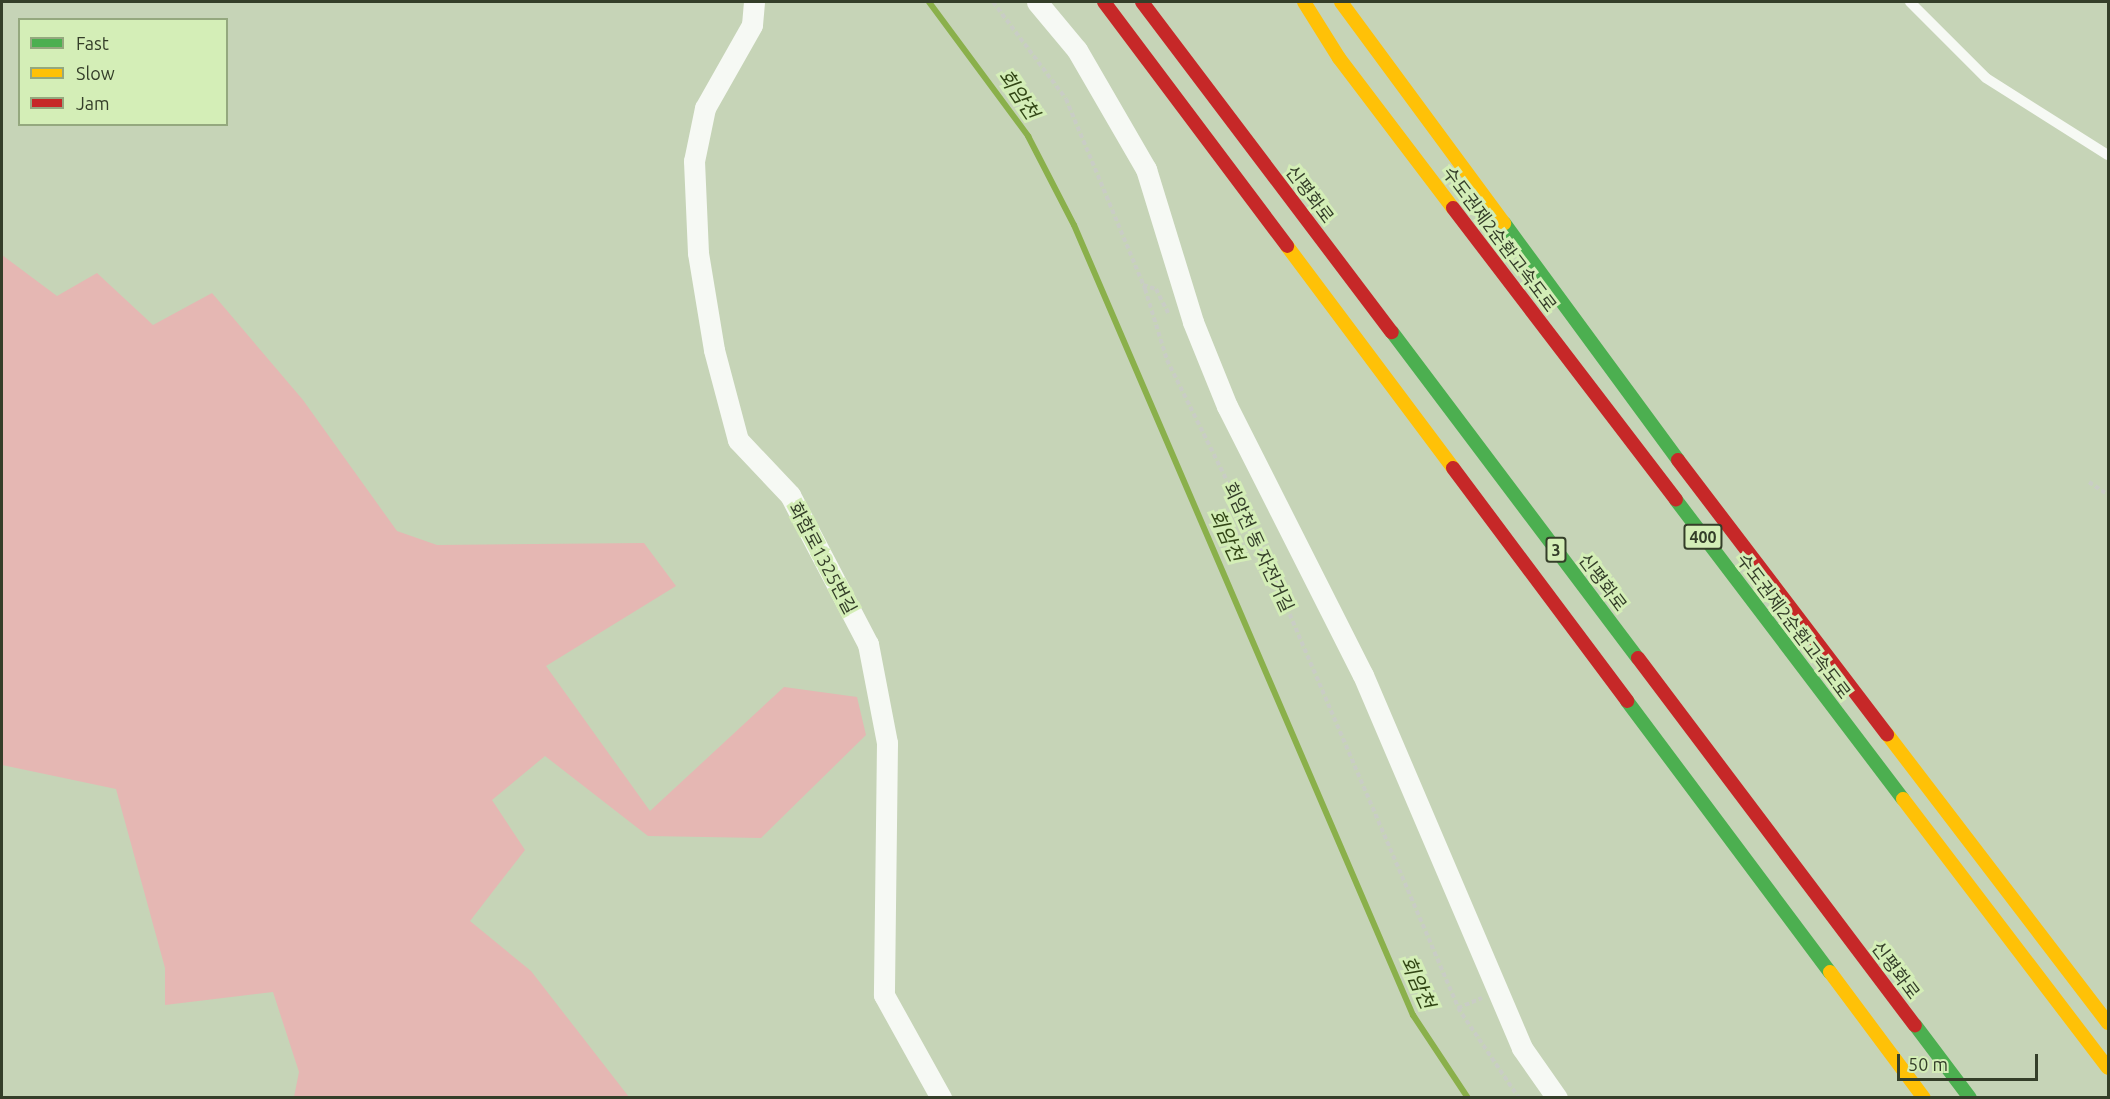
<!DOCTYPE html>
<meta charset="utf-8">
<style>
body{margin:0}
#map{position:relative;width:2110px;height:1099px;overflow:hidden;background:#c6d4b7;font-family:Ubuntu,"Noto Sans KR",sans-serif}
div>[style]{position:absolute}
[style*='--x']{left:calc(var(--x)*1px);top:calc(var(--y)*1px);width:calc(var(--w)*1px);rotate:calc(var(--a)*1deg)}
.green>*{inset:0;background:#e5b7b3}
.stream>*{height:6px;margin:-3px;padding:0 3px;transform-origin:3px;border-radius:3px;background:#8ab04b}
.path>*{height:4px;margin-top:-2px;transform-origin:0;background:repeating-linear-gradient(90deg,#c9cdc5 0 4.5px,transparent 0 7.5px)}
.lane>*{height:10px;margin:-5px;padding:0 5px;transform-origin:5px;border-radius:5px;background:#f6f9f4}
.street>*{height:21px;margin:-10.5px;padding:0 10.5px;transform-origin:10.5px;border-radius:10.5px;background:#f6f9f4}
.fast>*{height:14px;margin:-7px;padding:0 7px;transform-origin:7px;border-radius:7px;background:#4caf50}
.slow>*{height:14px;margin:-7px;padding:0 7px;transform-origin:7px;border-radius:7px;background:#ffc107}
.jam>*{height:14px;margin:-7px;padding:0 7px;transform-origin:7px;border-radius:7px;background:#c62828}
span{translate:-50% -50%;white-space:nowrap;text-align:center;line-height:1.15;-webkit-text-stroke:6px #d4eeb7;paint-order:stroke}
.shield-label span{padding:2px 4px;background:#d4eeb7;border:2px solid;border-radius:4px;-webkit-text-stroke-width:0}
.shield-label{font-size:16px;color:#343e29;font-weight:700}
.street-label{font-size:18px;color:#343e29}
.water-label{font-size:20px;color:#324615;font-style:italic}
.frame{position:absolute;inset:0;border:3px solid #343e29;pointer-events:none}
.legend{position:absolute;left:18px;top:18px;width:210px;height:108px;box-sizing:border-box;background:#d4eeb7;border:2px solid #94a87e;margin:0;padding:8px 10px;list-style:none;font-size:18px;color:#343e29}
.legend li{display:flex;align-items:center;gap:12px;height:30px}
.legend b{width:30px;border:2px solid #94a87e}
.scale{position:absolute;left:1897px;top:1054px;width:141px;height:27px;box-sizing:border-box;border:3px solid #343e29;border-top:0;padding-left:8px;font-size:18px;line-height:21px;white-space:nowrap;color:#343e29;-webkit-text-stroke:4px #d4eeb7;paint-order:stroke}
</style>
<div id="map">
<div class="green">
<div style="clip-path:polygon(2px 255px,57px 296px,97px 273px,153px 325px,212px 293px,303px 400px,397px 531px,437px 545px,644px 543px,676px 586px,546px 666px,650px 811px,784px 687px,857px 697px,866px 735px,761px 838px,648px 836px,545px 756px,492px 800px,525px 850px,470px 921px,531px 971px,629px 1097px,294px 1097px,299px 1072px,273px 992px,165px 1005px,165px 968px,116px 789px,2px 765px)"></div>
</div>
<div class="stream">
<div style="--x:929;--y:2;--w:167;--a:53.5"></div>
<div style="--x:1028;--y:136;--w:100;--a:62.7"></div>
<div style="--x:1074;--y:225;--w:860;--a:66.78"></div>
<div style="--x:1413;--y:1015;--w:100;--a:56.5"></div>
</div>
<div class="path">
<div style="--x:993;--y:2;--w:121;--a:53"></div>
<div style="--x:1066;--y:99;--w:206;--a:67.4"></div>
<div style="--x:1145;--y:289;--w:74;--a:72.8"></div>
<div style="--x:1167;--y:360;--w:222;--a:63.6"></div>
<div style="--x:1266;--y:559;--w:488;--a:66.8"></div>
<div style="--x:1458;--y:1008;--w:109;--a:55.9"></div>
<div style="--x:1143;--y:285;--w:14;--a:17"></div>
<div style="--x:1156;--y:289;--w:29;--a:63"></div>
<div style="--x:2089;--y:482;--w:23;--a:34"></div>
<div style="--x:1458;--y:1008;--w:26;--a:-23"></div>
</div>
<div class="lane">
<div style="--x:1910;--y:2;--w:107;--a:45"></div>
<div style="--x:1986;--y:78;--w:144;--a:32.3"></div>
</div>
<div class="street">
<div style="--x:754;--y:2;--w:23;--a:95"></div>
<div style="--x:752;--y:25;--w:95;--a:119.5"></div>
<div style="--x:705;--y:108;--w:54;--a:101.7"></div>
<div style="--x:694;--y:161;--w:92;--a:87.5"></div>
<div style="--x:698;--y:253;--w:98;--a:80.6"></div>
<div style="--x:714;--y:350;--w:93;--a:75.1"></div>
<div style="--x:738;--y:440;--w:76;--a:46.6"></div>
<div style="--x:790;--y:495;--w:168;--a:62.4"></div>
<div style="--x:868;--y:644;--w:101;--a:79.1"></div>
<div style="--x:887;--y:743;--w:252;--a:90.7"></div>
<div style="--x:884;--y:995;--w:118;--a:61"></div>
<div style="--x:1037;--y:2;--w:62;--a:50.2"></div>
<div style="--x:1077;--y:50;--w:138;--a:59.9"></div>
<div style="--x:1146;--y:169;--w:160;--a:72.9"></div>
<div style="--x:1193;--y:322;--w:91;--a:68"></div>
<div style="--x:1227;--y:406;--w:301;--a:63.2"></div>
<div style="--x:1363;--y:675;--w:405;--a:66.9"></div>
<div style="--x:1522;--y:1048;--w:61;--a:55"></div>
</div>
<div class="fast">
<div style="--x:1504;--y:223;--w:294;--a:53.7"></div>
<div style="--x:1392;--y:332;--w:408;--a:53"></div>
<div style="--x:1676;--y:500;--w:375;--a:52.8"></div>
<div style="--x:1627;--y:701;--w:339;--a:53.2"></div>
<div style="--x:1915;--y:1025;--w:91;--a:53"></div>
</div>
<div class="slow">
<div style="--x:1304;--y:2;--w:66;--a:58"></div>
<div style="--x:1339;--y:58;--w:188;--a:52.8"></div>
<div style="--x:1341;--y:2;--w:275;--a:53.6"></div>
<div style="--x:1287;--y:246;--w:277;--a:53.2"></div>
<div style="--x:1887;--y:734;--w:364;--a:52.6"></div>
<div style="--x:1903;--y:799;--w:338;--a:52.7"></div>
<div style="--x:1830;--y:972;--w:157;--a:53.3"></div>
</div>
<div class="jam">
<div style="--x:1104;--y:2;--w:305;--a:53.1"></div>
<div style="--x:1142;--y:2;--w:414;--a:52.9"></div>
<div style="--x:1453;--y:208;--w:367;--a:52.6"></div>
<div style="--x:1678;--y:460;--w:345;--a:52.7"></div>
<div style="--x:1453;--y:468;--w:291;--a:53.2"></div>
<div style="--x:1638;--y:658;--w:460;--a:53"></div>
</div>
<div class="shield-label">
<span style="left:1703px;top:537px">400</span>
<span style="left:1556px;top:550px">3</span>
</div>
<div class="street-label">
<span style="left:1310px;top:194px;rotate:53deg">신평화로</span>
<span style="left:1500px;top:239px;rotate:53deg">수도권제2순환고속도로</span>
<span style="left:1259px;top:547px;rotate:65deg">회암천 동 자전거길</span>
<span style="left:823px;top:558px;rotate:62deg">화합로1325번길</span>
<span style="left:1603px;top:582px;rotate:53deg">신평화로</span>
<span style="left:1794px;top:626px;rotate:53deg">수도권제2순환고속도로</span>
<span style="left:1896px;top:970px;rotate:53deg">신평화로</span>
</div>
<div class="water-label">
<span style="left:1019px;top:94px;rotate:56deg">회암천</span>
<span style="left:1227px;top:535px;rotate:65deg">회암천</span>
<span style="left:1418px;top:982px;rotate:66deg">회암천</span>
</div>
<div class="frame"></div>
<ul class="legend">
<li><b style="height:8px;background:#4caf50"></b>Fast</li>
<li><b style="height:8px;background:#ffc107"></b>Slow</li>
<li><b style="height:8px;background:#c62828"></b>Jam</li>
</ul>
<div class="scale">50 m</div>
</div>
